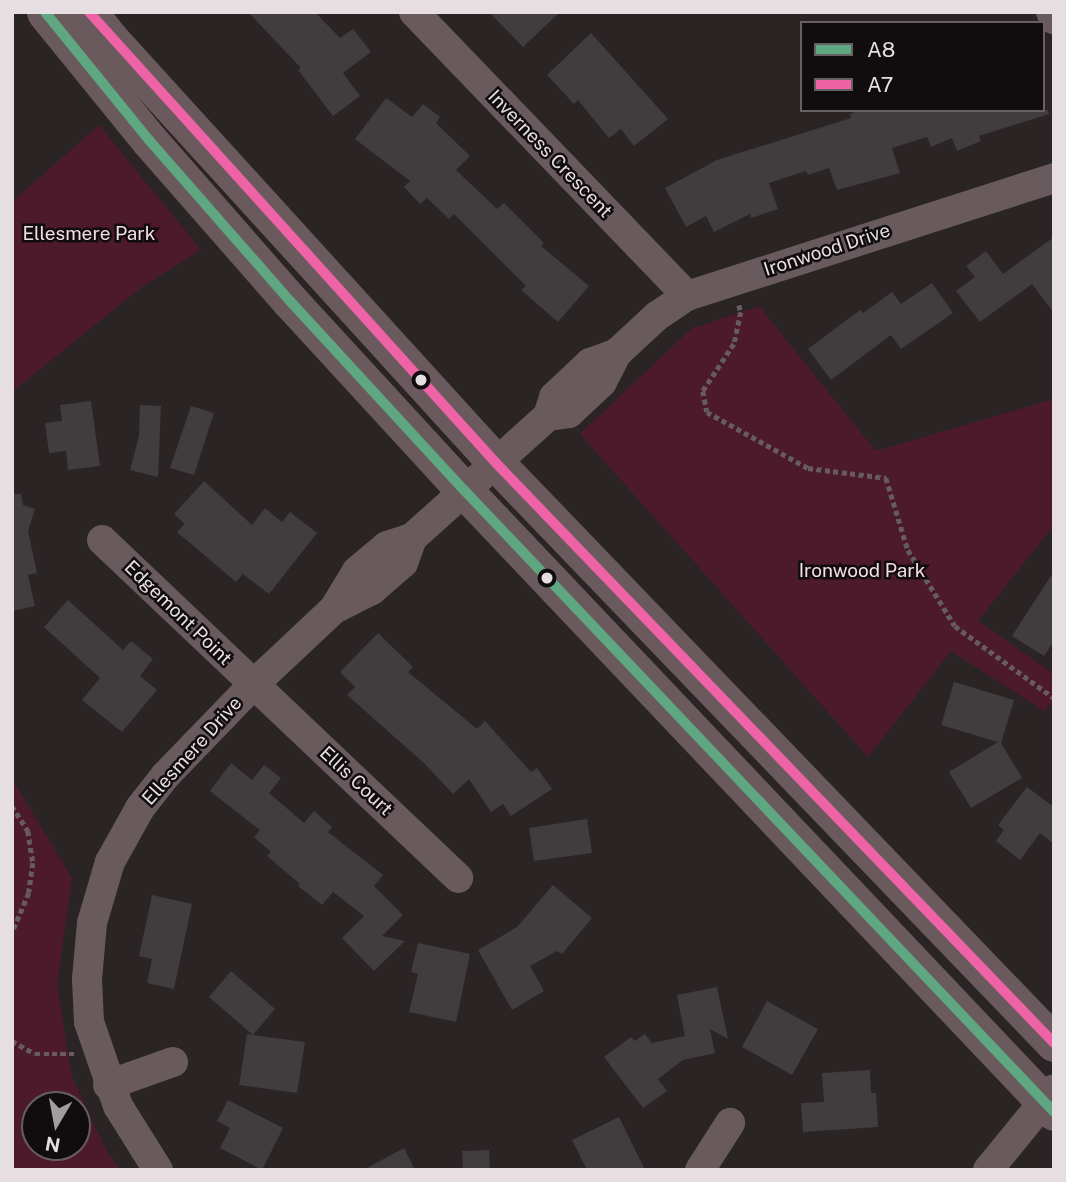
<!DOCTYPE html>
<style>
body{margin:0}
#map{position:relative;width:1066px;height:1182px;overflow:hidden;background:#2a2425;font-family:"Public Sans",sans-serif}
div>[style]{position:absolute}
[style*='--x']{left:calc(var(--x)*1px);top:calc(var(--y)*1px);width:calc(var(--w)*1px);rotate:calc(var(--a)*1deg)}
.green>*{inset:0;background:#4d1a2c}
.building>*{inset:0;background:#413c3d}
.path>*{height:4.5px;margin-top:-2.25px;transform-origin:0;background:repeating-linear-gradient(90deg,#665c5f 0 5px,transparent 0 8.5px)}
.minor>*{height:30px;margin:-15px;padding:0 15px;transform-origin:15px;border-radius:15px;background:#695a5d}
.major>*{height:37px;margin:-18.5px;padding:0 18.5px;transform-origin:18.5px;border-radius:18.5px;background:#6a5a5e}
.bus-1>*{height:10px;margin:-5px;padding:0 5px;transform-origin:5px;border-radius:5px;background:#5ea780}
.bus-2>*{height:10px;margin:-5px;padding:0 5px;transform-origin:5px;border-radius:5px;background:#ed63a5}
.dots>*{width:19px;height:19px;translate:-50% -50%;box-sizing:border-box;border:4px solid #110c0e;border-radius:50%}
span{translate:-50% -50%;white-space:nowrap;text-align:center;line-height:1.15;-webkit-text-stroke:5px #110c0e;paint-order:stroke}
.street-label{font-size:19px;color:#e6dee0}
.park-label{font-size:19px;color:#f4dde3}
.frame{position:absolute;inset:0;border:14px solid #e6dee0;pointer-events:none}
.legend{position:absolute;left:800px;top:21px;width:245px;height:91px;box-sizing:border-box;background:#110c0e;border:2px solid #666062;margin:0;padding:9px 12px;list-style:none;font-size:21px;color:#e6dee0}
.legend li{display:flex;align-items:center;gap:14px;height:35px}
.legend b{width:35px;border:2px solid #666062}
.north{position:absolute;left:21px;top:1091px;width:70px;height:70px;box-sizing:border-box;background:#110c0e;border:2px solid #666062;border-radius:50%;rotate:190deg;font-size:19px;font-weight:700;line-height:28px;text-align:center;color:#e6dee0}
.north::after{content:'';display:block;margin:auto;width:24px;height:32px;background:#a49d9f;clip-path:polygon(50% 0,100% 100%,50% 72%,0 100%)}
</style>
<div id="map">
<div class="green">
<div style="clip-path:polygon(99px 125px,201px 250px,143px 286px,12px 392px,12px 202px)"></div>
<div style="clip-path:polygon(759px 306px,876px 451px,1054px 399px,1054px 525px,978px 621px,1054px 674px,1054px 700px,1044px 711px,951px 651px,868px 757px,580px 434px,691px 329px)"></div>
<div style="clip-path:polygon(evenodd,12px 779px,72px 878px,57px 985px,72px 1077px,106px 1150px,120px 1170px,12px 1170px,12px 779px,77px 1105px,77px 1147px,35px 1147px,35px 1105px,77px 1105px)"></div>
</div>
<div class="building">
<div style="clip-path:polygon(248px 12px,315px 12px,340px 38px,353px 29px,371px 52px,343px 73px,360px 96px,333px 116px,298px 70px,301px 68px)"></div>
<div style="clip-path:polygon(489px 12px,560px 12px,523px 47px)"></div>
<div style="clip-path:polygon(591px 33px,668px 119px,634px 146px,621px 129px,609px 138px,578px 100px,574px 104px,547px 75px)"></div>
<div style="clip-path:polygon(386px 98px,412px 117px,423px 104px,440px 117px,436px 123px,470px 156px,456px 170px,497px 209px,504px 203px,544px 243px,541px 246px,589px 286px,558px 322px,521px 290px,526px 286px,454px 214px,449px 219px,427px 198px,420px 204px,404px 187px,410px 181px,355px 139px)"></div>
<div style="clip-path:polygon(861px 110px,1048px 110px,1049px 114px,979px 136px,981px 141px,957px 151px,952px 138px,931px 147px,927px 137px,892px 148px,900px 173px,837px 190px,829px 168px,808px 175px,806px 171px,769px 183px,778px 209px,751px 218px,750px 214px,714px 232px,706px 216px,686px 227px,665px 188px,717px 160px,851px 118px,850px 114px)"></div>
<div style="clip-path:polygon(1054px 237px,1054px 313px,1032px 284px,980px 322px,956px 291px,975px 277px,966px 266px,986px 251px,1003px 274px)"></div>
<div style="clip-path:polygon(932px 283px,953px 313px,901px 349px,891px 335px,831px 380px,808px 349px,860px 310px,863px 313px,892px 292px,901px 304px)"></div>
<div style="clip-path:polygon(91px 401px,100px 466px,68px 470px,66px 451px,49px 453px,45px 423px,62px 421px,60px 405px)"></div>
<div style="clip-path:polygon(140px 405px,161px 406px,158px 477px,130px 470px,139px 436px)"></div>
<div style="clip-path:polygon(191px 406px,214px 413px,194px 475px,170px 468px)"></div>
<div style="clip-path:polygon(204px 481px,252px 525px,265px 508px,282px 522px,290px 512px,317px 533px,269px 594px,243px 574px,236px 582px,177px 532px,185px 524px,174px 514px)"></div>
<div style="clip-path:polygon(12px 494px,21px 494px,23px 505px,35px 509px,28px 531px,37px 573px,28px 575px,35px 606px,12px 611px)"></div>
<div style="clip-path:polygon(1054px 571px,1054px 641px,1044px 656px,1012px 636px)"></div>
<div style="clip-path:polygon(68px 600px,123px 650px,131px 641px,153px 659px,140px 676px,157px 690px,122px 732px,82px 700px,100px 678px,44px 627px)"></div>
<div style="clip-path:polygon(378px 633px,413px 667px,408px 672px,477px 729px,485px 721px,531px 772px,537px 768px,552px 789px,511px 816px,503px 804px,491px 812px,469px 779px,453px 794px,424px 763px,347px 695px,355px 687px,340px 672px)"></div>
<div style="clip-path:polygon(954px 682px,1014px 700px,1001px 743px,1022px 778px,971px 808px,949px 772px,998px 742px,941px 725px)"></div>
<div style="clip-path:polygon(231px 763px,252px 780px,264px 765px,281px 778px,269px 793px,304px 823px,314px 811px,332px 827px,328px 832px,383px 875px,374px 886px,403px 915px,382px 936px,405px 941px,374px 971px,342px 938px,364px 916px,333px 892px,322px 905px,298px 886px,300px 884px,267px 856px,271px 852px,254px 837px,260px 830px,210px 791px)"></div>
<div style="clip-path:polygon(1027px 787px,1054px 807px,1054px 844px,1040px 833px,1020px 860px,996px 841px,1004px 830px,998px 825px)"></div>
<div style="clip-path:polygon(587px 819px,592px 853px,534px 861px,529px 828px)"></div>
<div style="clip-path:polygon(553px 885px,592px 918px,562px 954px,557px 951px,530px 966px,544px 991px,512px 1010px,478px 950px,517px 927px)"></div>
<div style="clip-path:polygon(152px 895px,192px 904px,174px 989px,147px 983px,152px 959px,139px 956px)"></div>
<div style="clip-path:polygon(418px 943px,470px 954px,456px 1022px,409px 1012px,418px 974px,411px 972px)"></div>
<div style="clip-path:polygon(231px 971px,275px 1009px,253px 1035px,305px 1042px,297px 1093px,239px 1085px,247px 1034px,253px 1035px,209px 997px)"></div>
<div style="clip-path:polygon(717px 987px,728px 1039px,710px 1029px,715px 1053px,683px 1060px,658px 1079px,667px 1091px,643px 1108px,604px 1057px,631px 1037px,635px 1041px,645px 1034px,652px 1043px,685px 1036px,677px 995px)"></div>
<div style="clip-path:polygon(767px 1001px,818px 1029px,792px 1075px,742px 1047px)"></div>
<div style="clip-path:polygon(870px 1070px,871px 1093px,876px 1093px,878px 1127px,803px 1132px,801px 1103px,824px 1102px,822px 1073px)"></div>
<div style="clip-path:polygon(228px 1100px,283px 1128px,262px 1170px,220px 1148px,230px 1128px,217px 1121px)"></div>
<div style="clip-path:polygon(619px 1117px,645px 1170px,587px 1170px,572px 1140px)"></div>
<div style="clip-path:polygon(404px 1148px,415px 1170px,363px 1170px)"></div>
<div style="clip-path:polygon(489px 1150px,490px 1170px,463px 1170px,462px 1151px)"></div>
</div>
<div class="path">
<div style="--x:739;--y:305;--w:7;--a:74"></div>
<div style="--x:741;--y:312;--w:33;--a:102"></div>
<div style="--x:734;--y:344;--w:56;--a:123.4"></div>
<div style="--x:703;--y:391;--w:21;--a:79"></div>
<div style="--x:707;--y:412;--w:115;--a:29"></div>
<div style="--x:808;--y:468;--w:79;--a:7.3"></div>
<div style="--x:886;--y:478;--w:75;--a:73"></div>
<div style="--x:908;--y:550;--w:89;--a:58.3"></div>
<div style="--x:955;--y:626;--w:122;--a:36"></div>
<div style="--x:12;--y:806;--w:30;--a:57"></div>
<div style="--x:28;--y:831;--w:32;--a:81"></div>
<div style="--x:33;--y:863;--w:30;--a:98"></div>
<div style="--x:29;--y:893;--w:43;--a:113"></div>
<div style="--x:12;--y:1041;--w:26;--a:29"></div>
<div style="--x:35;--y:1054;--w:39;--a:0"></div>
</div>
<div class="minor">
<div style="--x:414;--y:12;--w:394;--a:46.1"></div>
<div style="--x:1051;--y:12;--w:8;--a:67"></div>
<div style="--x:548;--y:416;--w:21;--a:-8"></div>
<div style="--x:569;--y:413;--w:45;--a:-43.2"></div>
<div style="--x:602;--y:382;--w:33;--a:-63"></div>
<div style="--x:617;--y:353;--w:54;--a:-42.8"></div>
<div style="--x:657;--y:316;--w:36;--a:-34"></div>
<div style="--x:687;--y:296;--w:386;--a:-17.8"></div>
<div style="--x:102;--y:540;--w:491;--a:43.5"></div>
<div style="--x:334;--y:609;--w:44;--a:-58.8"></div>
<div style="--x:357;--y:571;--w:39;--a:-40"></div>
<div style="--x:387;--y:546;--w:26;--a:-18"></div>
<div style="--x:412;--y:538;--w:183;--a:-41.9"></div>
<div style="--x:548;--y:416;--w:20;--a:-72"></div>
<div style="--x:554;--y:397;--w:50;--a:-43.4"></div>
<div style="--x:590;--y:363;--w:29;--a:-20"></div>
<div style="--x:108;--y:1085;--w:69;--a:-19.5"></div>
<div style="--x:158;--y:1170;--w:75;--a:-122"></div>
<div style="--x:118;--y:1106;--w:89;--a:-109"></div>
<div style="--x:89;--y:1022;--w:43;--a:-92.7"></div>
<div style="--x:87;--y:979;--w:56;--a:-84.9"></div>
<div style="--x:92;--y:923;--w:64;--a:-73.6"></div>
<div style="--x:110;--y:862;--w:62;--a:-60.9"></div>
<div style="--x:140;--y:808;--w:41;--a:-52"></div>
<div style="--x:165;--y:776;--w:127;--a:-46"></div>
<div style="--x:253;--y:685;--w:111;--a:-43.2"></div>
<div style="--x:334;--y:609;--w:42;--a:-26.6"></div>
<div style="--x:372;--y:590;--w:41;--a:-41.1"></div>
<div style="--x:403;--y:563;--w:27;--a:-70"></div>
<div style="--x:700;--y:1170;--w:56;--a:-57.4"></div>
<div style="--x:988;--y:1170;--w:104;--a:-50.8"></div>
</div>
<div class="major">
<div style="--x:45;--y:12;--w:165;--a:50.9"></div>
<div style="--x:149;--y:140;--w:214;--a:48.8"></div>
<div style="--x:290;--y:301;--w:257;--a:47.4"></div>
<div style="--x:464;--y:490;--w:857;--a:46.51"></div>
<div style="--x:89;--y:12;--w:36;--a:52"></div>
<div style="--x:111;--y:40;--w:572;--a:47.69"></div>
<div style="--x:496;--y:463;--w:805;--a:46.11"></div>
</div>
<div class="bus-1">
<div style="--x:45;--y:12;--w:165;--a:50.9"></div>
<div style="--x:149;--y:140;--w:214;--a:48.8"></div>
<div style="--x:290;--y:301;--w:257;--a:47.4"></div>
<div style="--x:464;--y:490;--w:857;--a:46.51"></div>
</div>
<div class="bus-2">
<div style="--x:89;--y:12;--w:607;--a:47.94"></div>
<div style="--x:496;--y:463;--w:805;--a:46.11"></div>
</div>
<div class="dots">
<div style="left:421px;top:380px;background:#e6dee0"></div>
<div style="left:547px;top:578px;background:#e6dee0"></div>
</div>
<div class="street-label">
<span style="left:550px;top:154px;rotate:46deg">Inverness Crescent</span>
<span style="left:827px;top:250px;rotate:-18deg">Ironwood Drive</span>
<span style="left:178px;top:613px;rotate:44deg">Edgemont Point</span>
<span style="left:192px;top:751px;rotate:-48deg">Ellesmere Drive</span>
<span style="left:356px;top:781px;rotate:43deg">Ellis Court</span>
</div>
<div class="park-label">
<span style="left:89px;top:234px">Ellesmere Park</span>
<span style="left:862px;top:571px">Ironwood Park</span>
</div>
<div class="frame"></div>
<ul class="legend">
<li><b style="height:9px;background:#5ea780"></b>A8</li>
<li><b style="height:9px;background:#ed63a5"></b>A7</li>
</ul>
<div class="north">N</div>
</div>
